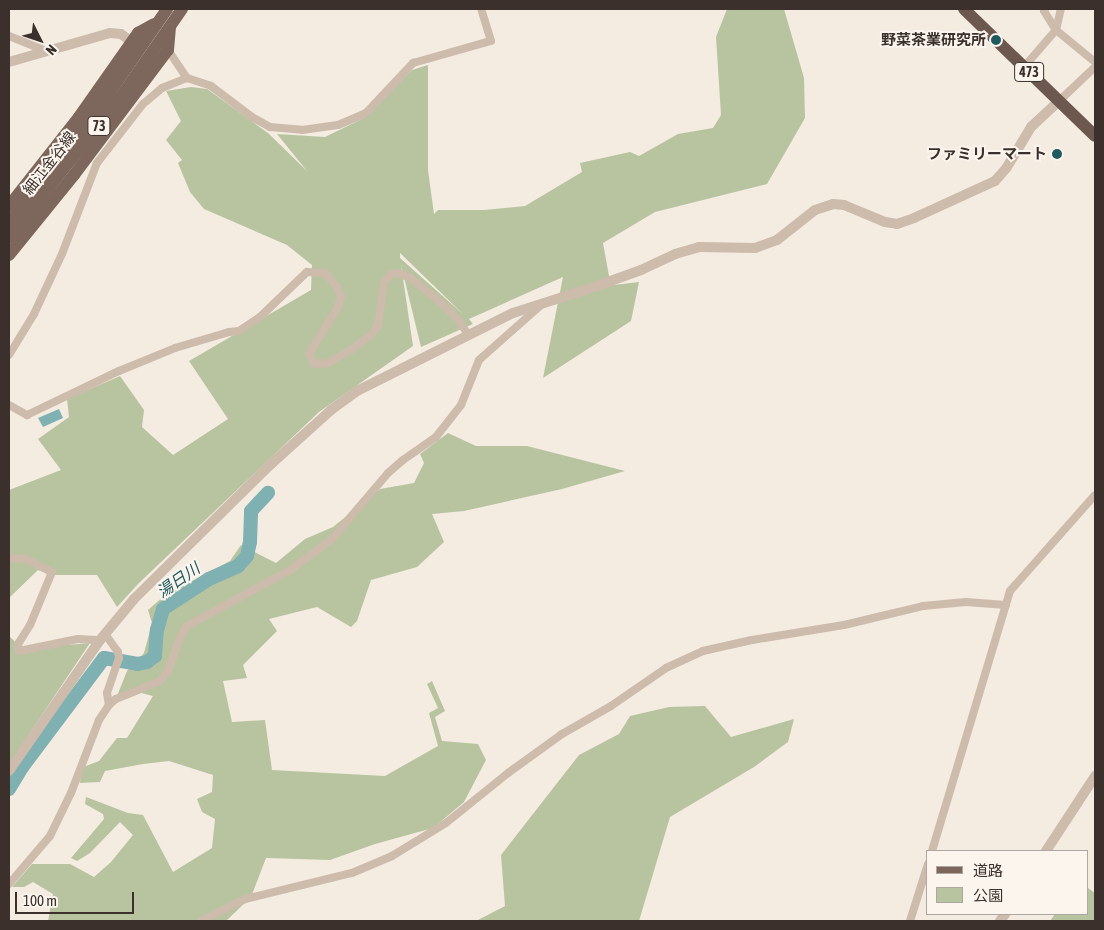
<!DOCTYPE html>
<meta charset="utf-8">
<style>
body{margin:0}
#map{position:relative;width:1104px;height:930px;overflow:hidden;background:#f4ebe1;font-family:"Asap Condensed","Noto Sans JP",sans-serif}
div>[style]{position:absolute}
[style*='--x']{left:calc(var(--x)*1px);top:calc(var(--y)*1px);width:calc(var(--w)*1px);rotate:calc(var(--a)*1deg)}
.green>*{inset:0;background:#b8c4a0}
.water>*{inset:0;background:#7fb0b2}
.river>*{height:14px;margin:-7px;padding:0 7px;transform-origin:7px;border-radius:7px;background:#7fb0b2}
.minor>*{height:8px;margin:-4px;padding:0 4px;transform-origin:4px;border-radius:4px;background:#cdbbac}
.tertiary>*{height:10px;margin:-5px;padding:0 5px;transform-origin:5px;border-radius:5px;background:#cdbbac}
.primary>*{height:12px;margin:-6px;padding:0 6px;transform-origin:6px;border-radius:6px;background:#7d675c}
.trunk>*{height:12px;margin:-6px;padding:0 6px;transform-origin:6px;border-radius:6px;background:#6c584f}
.dots>*{width:14px;height:14px;translate:-50% -50%;box-sizing:border-box;border:2px solid #fbf5ee;border-radius:50%}
span{translate:-50% -50%;white-space:nowrap;text-align:center;line-height:1.15;-webkit-text-stroke:4px #fbf5ee;paint-order:stroke}
.shield-label span{padding:1px 4px;background:#fbf5ee;border:1px solid;border-radius:4px;-webkit-text-stroke-width:0}
.shield-label{font-size:14px;color:#3b302b;font-weight:700}
.poi-label{font-size:15px;color:#3b302b;font-weight:700}
.right{translate:-100% -50%;text-align:right}
.street-label{font-size:15px;color:#3b302b}
.water-label{font-size:16px;color:#1f5a5e;font-style:italic}
.frame{position:absolute;inset:0;border:10px solid #3b302b;pointer-events:none}
.legend{position:absolute;left:926px;top:850px;width:162px;height:65px;box-sizing:border-box;background:#fbf5ee;border:1px solid #aea6a0;margin:0;padding:6px 9px;list-style:none;font-size:15px;color:#3b302b}
.legend li{display:flex;align-items:center;gap:10px;height:25px}
.legend b{width:25px;border:1px solid #aea6a0}
.north{position:absolute;left:15px;top:15px;width:50px;height:50px;-webkit-text-stroke:4px #fbf5ee;paint-order:stroke;rotate:131deg;font-size:14px;font-weight:700;line-height:20px;text-align:center;color:#3b302b}
.north::after{content:'';display:block;margin:auto;width:18px;height:22px;background:#3b302b;clip-path:polygon(50% 0,100% 100%,50% 72%,0 100%)}
.scale{position:absolute;left:15px;top:892px;width:119px;height:22px;box-sizing:border-box;border:2px solid #3b302b;border-top:0;padding-left:6px;font-size:15px;line-height:18px;white-space:nowrap;color:#3b302b;-webkit-text-stroke:4px #fbf5ee;paint-order:stroke}
</style>
<div id="map">
<div class="green">
<div style="clip-path:polygon(evenodd,727px 9px,784px 9px,804px 78px,805px 118px,767px 184px,655px 212px,603px 243px,609px 276px,614px 285px,639px 282px,631px 321px,543px 378px,563px 277px,469px 319px,473px 324px,421px 347px,401px 265px,413px 346px,319px 412px,139px 583px,117px 607px,97px 575px,52px 575px,38px 570px,9px 598px,9px 490px,61px 470px,38px 439px,69px 417px,67px 399px,120px 376px,144px 410px,142px 427px,173px 455px,228px 419px,189px 361px,311px 290px,312px 265px,287px 245px,204px 209px,190px 192px,178px 163px,182px 160px,166px 140px,181px 121px,166px 91px,191px 87px,207px 89px,268px 133px,307px 171px,277px 134px,325px 137px,364px 118px,412px 70px,428px 65px,428px 170px,434px 214px,438px 210px,484px 210px,525px 206px,582px 172px,580px 163px,630px 152px,639px 156px,678px 134px,713px 128px,721px 115px,716px 37px,727px 9px,400px 253px,464px 315px,400px 258px,400px 253px)"></div>
<div style="clip-path:polygon(448px 433px,476px 446px,527px 446px,625px 471px,562px 489px,464px 511px,432px 514px,444px 542px,417px 567px,371px 580px,357px 621px,351px 627px,317px 607px,269px 619px,277px 631px,243px 665px,247px 678px,223px 681px,232px 722px,265px 720px,272px 770px,385px 776px,438px 746px,429px 713px,438px 708px,427px 684px,432px 681px,445px 711px,435px 717px,442px 741px,478px 744px,486px 760px,464px 802px,433px 828px,375px 844px,330px 860px,266px 858px,251px 897px,226px 921px,48px 921px,53px 894px,33px 882px,24px 887px,12px 887px,32px 864px,70px 864px,94px 877px,111px 862px,133px 835px,120px 822px,90px 853px,77px 861px,71px 858px,104px 819px,103px 814px,85px 804px,86px 797px,128px 813px,143px 815px,173px 872px,212px 848px,215px 819px,202px 812px,197px 799px,212px 792px,213px 775px,169px 761px,143px 764px,105px 771px,100px 782px,80px 783px,81px 768px,99px 761px,117px 738px,127px 738px,153px 696px,130px 690px,117px 696px,127px 671px,144px 653px,152px 623px,148px 610px,164px 596px,230px 561px,241px 545px,276px 563px,305px 539px,333px 527px,380px 489px,414px 483px,424px 463px,420px 454px)"></div>
<div style="clip-path:polygon(9px 636px,23px 649px,90px 643px,9px 764px)"></div>
<div style="clip-path:polygon(705px 706px,731px 737px,794px 719px,788px 742px,754px 767px,670px 817px,639px 921px,476px 921px,505px 906px,501px 855px,579px 755px,619px 734px,630px 716px,669px 707px)"></div>
<div style="clip-path:polygon(1088px 888px,1095px 893px,1095px 921px,1050px 921px,1055px 914px,1088px 914px)"></div>
</div>
<div class="water">
<div style="clip-path:polygon(59px 409px,63px 418px,43px 427px,38px 418px)"></div>
</div>
<div class="river">
<div style="--x:9;--y:789;--w:27;--a:-59"></div>
<div style="--x:23;--y:766;--w:135;--a:-53.1"></div>
<div style="--x:104;--y:658;--w:34;--a:10"></div>
<div style="--x:137;--y:664;--w:10;--a:-11"></div>
<div style="--x:147;--y:662;--w:10;--a:-37"></div>
<div style="--x:155;--y:656;--w:26;--a:-86"></div>
<div style="--x:157;--y:630;--w:22;--a:-74"></div>
<div style="--x:163;--y:609;--w:55;--a:-33.1"></div>
<div style="--x:209;--y:579;--w:32;--a:-24"></div>
<div style="--x:238;--y:566;--w:13;--a:-48"></div>
<div style="--x:247;--y:556;--w:14;--a:-78"></div>
<div style="--x:250;--y:542;--w:31;--a:-88"></div>
<div style="--x:251;--y:511;--w:25;--a:-47"></div>
</div>
<div class="minor">
<div style="--x:1045;--y:9;--w:2;--a:117"></div>
<div style="--x:1044;--y:11;--w:22;--a:58"></div>
<div style="--x:1056;--y:30;--w:50;--a:39.4"></div>
<div style="--x:9;--y:36;--w:40;--a:22"></div>
<div style="--x:168;--y:50;--w:34;--a:56"></div>
<div style="--x:187;--y:78;--w:25;--a:18"></div>
<div style="--x:211;--y:86;--w:51;--a:37.1"></div>
<div style="--x:252;--y:117;--w:21;--a:29"></div>
<div style="--x:270;--y:127;--w:32;--a:5"></div>
<div style="--x:302;--y:130;--w:36;--a:-8"></div>
<div style="--x:338;--y:125;--w:30;--a:-23"></div>
<div style="--x:366;--y:113;--w:69;--a:-46.8"></div>
<div style="--x:413;--y:63;--w:81;--a:-15.8"></div>
<div style="--x:491;--y:41;--w:34;--a:-107"></div>
<div style="--x:1024;--y:67;--w:49;--a:-49.1"></div>
<div style="--x:1056;--y:30;--w:22;--a:-77"></div>
<div style="--x:1059;--y:101;--w:50;--a:-43.4"></div>
<div style="--x:9;--y:355;--w:48;--a:-58.6"></div>
<div style="--x:34;--y:314;--w:66;--a:-65"></div>
<div style="--x:62;--y:254;--w:97;--a:-69"></div>
<div style="--x:97;--y:163;--w:75;--a:-52.1"></div>
<div style="--x:143;--y:104;--w:25;--a:-40"></div>
<div style="--x:162;--y:88;--w:27;--a:-22"></div>
<div style="--x:9;--y:405;--w:21;--a:29"></div>
<div style="--x:27;--y:415;--w:102;--a:-25.6"></div>
<div style="--x:119;--y:371;--w:61;--a:-22.3"></div>
<div style="--x:175;--y:348;--w:56;--a:-16.5"></div>
<div style="--x:229;--y:332;--w:10;--a:-6"></div>
<div style="--x:239;--y:331;--w:25;--a:-34"></div>
<div style="--x:260;--y:317;--w:65;--a:-43.8"></div>
<div style="--x:307;--y:272;--w:18;--a:3"></div>
<div style="--x:325;--y:273;--w:18;--a:49"></div>
<div style="--x:337;--y:287;--w:10;--a:66"></div>
<div style="--x:341;--y:296;--w:11;--a:105"></div>
<div style="--x:338;--y:307;--w:55;--a:121.7"></div>
<div style="--x:309;--y:354;--w:11;--a:63"></div>
<div style="--x:314;--y:364;--w:14;--a:-4"></div>
<div style="--x:328;--y:363;--w:28;--a:-30"></div>
<div style="--x:352;--y:349;--w:22;--a:-36"></div>
<div style="--x:370;--y:336;--w:13;--a:-51"></div>
<div style="--x:378;--y:326;--w:44;--a:-82.2"></div>
<div style="--x:384;--y:282;--w:11;--a:-49"></div>
<div style="--x:391;--y:274;--w:8;--a:-7"></div>
<div style="--x:399;--y:273;--w:14;--a:25"></div>
<div style="--x:412;--y:279;--w:47;--a:39.8"></div>
<div style="--x:448;--y:309;--w:18;--a:47"></div>
<div style="--x:460;--y:322;--w:15;--a:58"></div>
<div style="--x:9;--y:558;--w:17;--a:3"></div>
<div style="--x:26;--y:559;--w:29;--a:27"></div>
<div style="--x:52;--y:572;--w:57;--a:112.5"></div>
<div style="--x:30;--y:625;--w:22;--a:122"></div>
<div style="--x:18;--y:644;--w:7;--a:82"></div>
<div style="--x:19;--y:651;--w:60;--a:-11.5"></div>
<div style="--x:78;--y:639;--w:22;--a:3"></div>
<div style="--x:105;--y:634;--w:22;--a:54"></div>
<div style="--x:118;--y:652;--w:6;--a:81"></div>
<div style="--x:119;--y:658;--w:37;--a:109"></div>
<div style="--x:107;--y:693;--w:12;--a:81"></div>
<div style="--x:932;--y:851;--w:271;--a:-73.3"></div>
<div style="--x:1010;--y:591;--w:128;--a:-48.5"></div>
<div style="--x:9;--y:884;--w:63;--a:-49.5"></div>
<div style="--x:50;--y:836;--w:48;--a:-64"></div>
<div style="--x:71;--y:793;--w:78;--a:-69"></div>
<div style="--x:99;--y:720;--w:18;--a:-56"></div>
<div style="--x:109;--y:705;--w:9;--a:-41"></div>
<div style="--x:116;--y:699;--w:48;--a:-22.2"></div>
<div style="--x:160;--y:681;--w:13;--a:-51"></div>
<div style="--x:168;--y:671;--w:38;--a:-70"></div>
<div style="--x:181;--y:635;--w:11;--a:-56"></div>
<div style="--x:187;--y:626;--w:117;--a:-28.5"></div>
<div style="--x:290;--y:570;--w:51;--a:-36.2"></div>
<div style="--x:331;--y:540;--w:88;--a:-49.6"></div>
<div style="--x:388;--y:473;--w:20;--a:-41"></div>
<div style="--x:403;--y:460;--w:40;--a:-34.9"></div>
<div style="--x:436;--y:437;--w:41;--a:-52"></div>
<div style="--x:461;--y:405;--w:48;--a:-68.2"></div>
<div style="--x:479;--y:360;--w:83;--a:-41.6"></div>
<div style="--x:201;--y:921;--w:49;--a:-26.6"></div>
<div style="--x:245;--y:899;--w:110;--a:-13.7"></div>
<div style="--x:352;--y:873;--w:43;--a:-23"></div>
<div style="--x:392;--y:856;--w:63;--a:-31.4"></div>
<div style="--x:446;--y:823;--w:80;--a:-38.9"></div>
<div style="--x:508;--y:773;--w:67;--a:-35.8"></div>
<div style="--x:562;--y:734;--w:56;--a:-29.7"></div>
<div style="--x:611;--y:706;--w:67;--a:-34.6"></div>
<div style="--x:666;--y:668;--w:41;--a:-24.7"></div>
<div style="--x:703;--y:651;--w:50;--a:-12.7"></div>
<div style="--x:752;--y:640;--w:93;--a:-9.3"></div>
<div style="--x:844;--y:625;--w:81;--a:-13.5"></div>
<div style="--x:923;--y:606;--w:43;--a:-5.3"></div>
<div style="--x:966;--y:602;--w:40;--a:4.3"></div>
<div style="--x:910;--y:921;--w:60;--a:-72.5"></div>
</div>
<div class="tertiary">
<div style="--x:9;--y:62;--w:105;--a:-16"></div>
<div style="--x:110;--y:33;--w:11;--a:5"></div>
<div style="--x:121;--y:34;--w:14;--a:36"></div>
<div style="--x:9;--y:771;--w:160;--a:-55.2"></div>
<div style="--x:100;--y:640;--w:53;--a:-50.3"></div>
<div style="--x:134;--y:599;--w:191;--a:-44.6"></div>
<div style="--x:270;--y:465;--w:82;--a:-42"></div>
<div style="--x:331;--y:410;--w:34;--a:-36"></div>
<div style="--x:359;--y:390;--w:172;--a:-26.6"></div>
<div style="--x:513;--y:313;--w:85;--a:-17.8"></div>
<div style="--x:594;--y:287;--w:50;--a:-19.9"></div>
<div style="--x:641;--y:270;--w:38;--a:-25"></div>
<div style="--x:675;--y:254;--w:25;--a:-16"></div>
<div style="--x:699;--y:247;--w:56;--a:1"></div>
<div style="--x:755;--y:248;--w:23;--a:-20"></div>
<div style="--x:777;--y:240;--w:48;--a:-38.3"></div>
<div style="--x:815;--y:210;--w:19;--a:-18"></div>
<div style="--x:833;--y:204;--w:11;--a:5"></div>
<div style="--x:844;--y:205;--w:44;--a:22.5"></div>
<div style="--x:885;--y:222;--w:12;--a:9"></div>
<div style="--x:897;--y:224;--w:18;--a:-19"></div>
<div style="--x:914;--y:218;--w:89;--a:-24.6"></div>
<div style="--x:995;--y:181;--w:18;--a:-49"></div>
<div style="--x:1007;--y:167;--w:47;--a:-59"></div>
<div style="--x:1031;--y:127;--w:38;--a:-43"></div>
<div style="--x:1046;--y:851;--w:90;--a:-56.8"></div>
<div style="--x:1000;--y:921;--w:9;--a:-54"></div>
</div>
<div class="primary">
<div style="--x:9;--y:206;--w:113;--a:-51.8"></div>
<div style="--x:79;--y:117;--w:103;--a:-54.9"></div>
<div style="--x:138;--y:33;--w:18;--a:-29"></div>
<div style="--x:9;--y:223;--w:137;--a:-51.8"></div>
<div style="--x:94;--y:115;--w:129;--a:-55.4"></div>
<div style="--x:9;--y:238;--w:187;--a:-51.7"></div>
<div style="--x:125;--y:91;--w:100;--a:-55.2"></div>
<div style="--x:9;--y:255;--w:103;--a:-50.9"></div>
<div style="--x:74;--y:175;--w:156;--a:-53.1"></div>
<div style="--x:168;--y:50;--w:23;--a:-85"></div>
</div>
<div class="trunk">
<div style="--x:964;--y:9;--w:182;--a:44.1"></div>
</div>
<div class="dots">
<div style="left:996px;top:40px;background:#1f5a5e"></div>
<div style="left:1057px;top:154px;background:#1f5a5e"></div>
</div>
<div class="shield-label">
<span style="left:1029px;top:72px">473</span>
<span style="left:99px;top:126px">73</span>
</div>
<div class="poi-label">
<span class="right" style="left:986px;top:40px">野菜茶業研究所</span>
<span class="right" style="left:1047px;top:154px">ファミリーマート</span>
</div>
<div class="street-label">
<span style="left:49px;top:163px;rotate:-52deg">細江金谷線</span>
</div>
<div class="water-label">
<span style="left:178px;top:580px;rotate:-35deg">湯日川</span>
</div>
<div class="frame"></div>
<ul class="legend">
<li><b style="height:6px;background:#7d675c"></b>道路</li>
<li><b style="height:14px;background:#b8c4a0"></b>公園</li>
</ul>
<div class="north">N</div>
<div class="scale">100 m</div>
</div>
